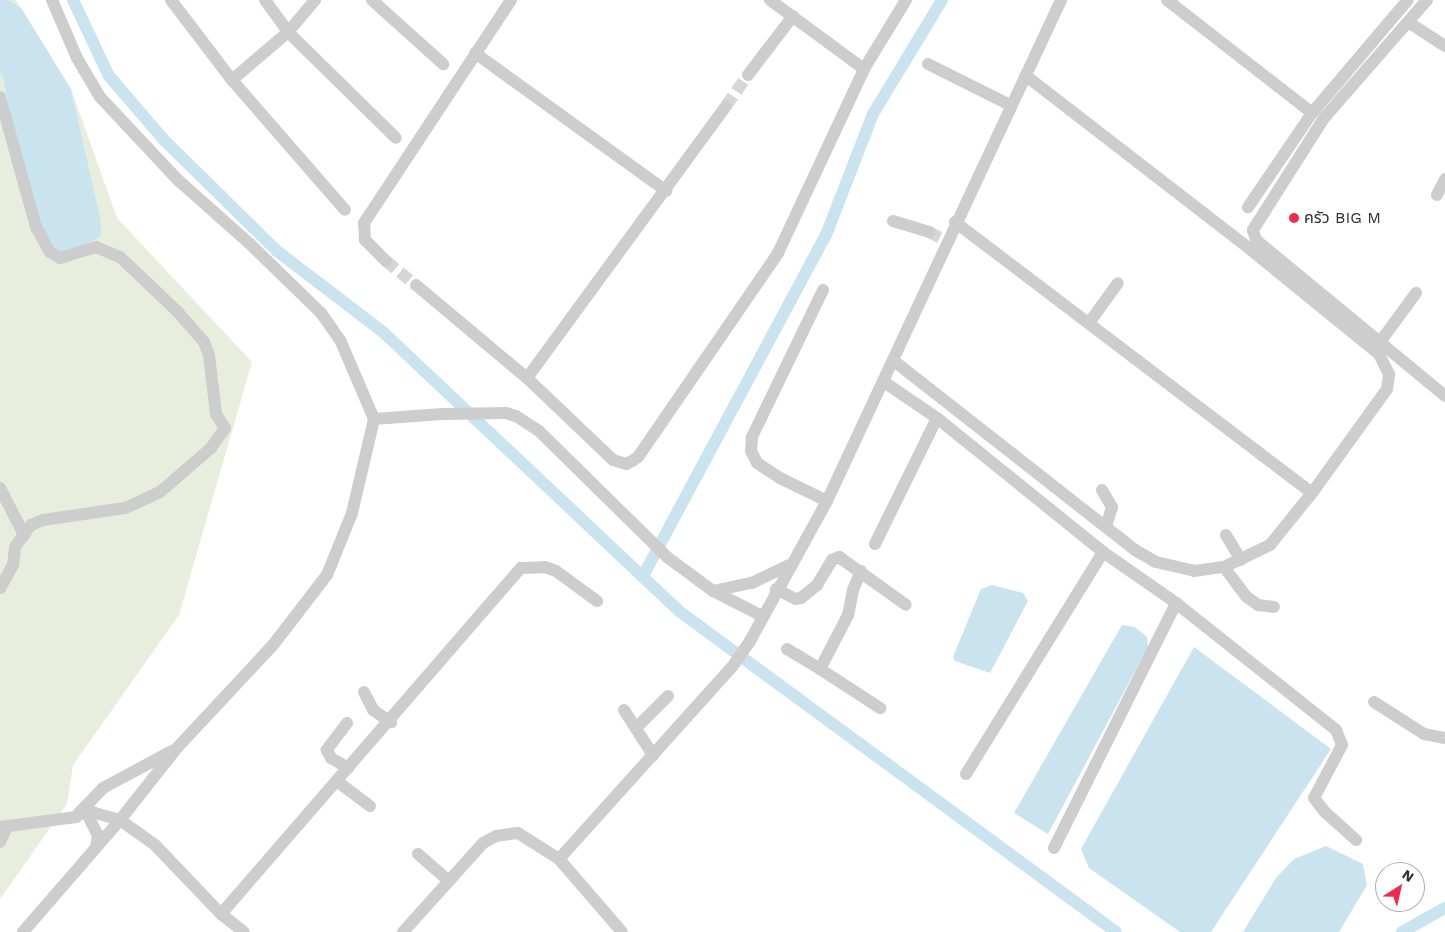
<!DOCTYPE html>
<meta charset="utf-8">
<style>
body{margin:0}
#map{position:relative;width:1445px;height:932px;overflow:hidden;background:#fff;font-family:"Work Sans","Noto Sans Thai",sans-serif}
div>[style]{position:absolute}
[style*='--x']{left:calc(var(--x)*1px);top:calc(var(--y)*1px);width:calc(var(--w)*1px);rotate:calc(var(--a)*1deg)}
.green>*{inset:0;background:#e8eede}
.water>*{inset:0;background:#c9e4ef}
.canal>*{height:12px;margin:-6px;padding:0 6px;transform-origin:6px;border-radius:6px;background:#c9e4ef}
.minor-tunnel>*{height:12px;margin-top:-6px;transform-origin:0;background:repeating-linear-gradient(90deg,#d6d6d6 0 12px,transparent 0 18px)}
.minor>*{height:12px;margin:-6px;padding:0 6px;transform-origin:6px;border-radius:6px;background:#cdcdcd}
.dots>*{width:14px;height:14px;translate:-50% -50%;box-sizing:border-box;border:2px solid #fff;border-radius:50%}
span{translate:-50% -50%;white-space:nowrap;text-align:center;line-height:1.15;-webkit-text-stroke:5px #fff;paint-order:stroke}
.poi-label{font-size:16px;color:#303030}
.left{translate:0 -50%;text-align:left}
.north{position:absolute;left:1375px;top:862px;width:50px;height:50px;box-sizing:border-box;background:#fff;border:1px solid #acacac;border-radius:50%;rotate:35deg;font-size:14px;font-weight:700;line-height:20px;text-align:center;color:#303030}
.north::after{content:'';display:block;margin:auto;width:18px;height:22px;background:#f02a4c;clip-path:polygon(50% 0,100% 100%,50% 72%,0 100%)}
</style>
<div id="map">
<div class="green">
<div style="clip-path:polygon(0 0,16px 0,71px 89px,117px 218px,252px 362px,179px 615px,73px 765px,67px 804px,0 899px)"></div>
</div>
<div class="water">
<div style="clip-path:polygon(0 0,8px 0,21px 8px,71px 89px,101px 222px,101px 236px,81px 247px,61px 252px,45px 241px,15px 145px,4px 80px,0 73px)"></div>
<div style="clip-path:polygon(992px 585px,1023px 593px,1028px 601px,990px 673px,955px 661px,953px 657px,981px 589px)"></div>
<div style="clip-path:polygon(1122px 625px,1135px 627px,1147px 637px,1148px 647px,1048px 834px,1014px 813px)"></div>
<div style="clip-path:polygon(1194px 647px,1331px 749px,1211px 932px,1180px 932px,1089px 868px,1081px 849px)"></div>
<div style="clip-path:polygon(1326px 846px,1363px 864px,1367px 885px,1339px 932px,1243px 932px,1276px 878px,1294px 859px)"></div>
</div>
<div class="canal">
<div style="--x:73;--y:0;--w:84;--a:64.7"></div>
<div style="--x:109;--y:76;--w:84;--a:49.3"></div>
<div style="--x:164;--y:140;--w:158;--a:44.5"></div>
<div style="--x:277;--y:251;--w:133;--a:37.4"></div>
<div style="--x:383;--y:332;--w:407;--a:43.3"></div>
<div style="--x:679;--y:611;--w:542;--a:36.3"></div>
<div style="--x:643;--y:576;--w:387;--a:-61.8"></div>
<div style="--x:826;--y:235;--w:130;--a:-68.8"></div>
<div style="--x:873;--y:114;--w:133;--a:-58.8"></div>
<div style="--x:1402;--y:932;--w:49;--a:-29.2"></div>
</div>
<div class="minor-tunnel">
<div style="--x:726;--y:106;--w:38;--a:-55"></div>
<div style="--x:929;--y:232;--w:16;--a:27"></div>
<div style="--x:386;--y:261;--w:38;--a:39"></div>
</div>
<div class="minor">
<div style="--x:52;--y:0;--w:63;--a:66.7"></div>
<div style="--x:77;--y:58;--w:45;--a:59.5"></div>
<div style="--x:100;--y:97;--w:114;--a:46.8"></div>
<div style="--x:178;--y:180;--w:96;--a:41.6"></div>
<div style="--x:250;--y:244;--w:99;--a:44.2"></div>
<div style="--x:321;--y:313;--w:35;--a:55"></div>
<div style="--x:341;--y:342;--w:84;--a:66.8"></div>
<div style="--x:171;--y:0;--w:101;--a:52.7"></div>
<div style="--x:232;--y:80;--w:172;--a:49"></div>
<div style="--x:265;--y:0;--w:39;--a:54"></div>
<div style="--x:288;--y:32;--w:151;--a:44.5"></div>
<div style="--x:372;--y:0;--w:96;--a:42"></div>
<div style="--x:770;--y:0;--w:117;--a:36.3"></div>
<div style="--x:1167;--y:0;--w:184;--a:37.9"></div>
<div style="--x:1312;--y:113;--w:114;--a:124.2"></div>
<div style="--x:1427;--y:0;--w:157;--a:131.1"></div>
<div style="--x:1324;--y:118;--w:133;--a:122.4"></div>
<div style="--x:1253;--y:230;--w:10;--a:73"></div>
<div style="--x:1256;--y:240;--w:245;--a:39.5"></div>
<div style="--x:1408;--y:22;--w:44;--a:33"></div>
<div style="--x:475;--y:53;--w:236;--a:35.8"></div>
<div style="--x:928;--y:64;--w:92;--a:26.6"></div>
<div style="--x:748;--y:75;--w:74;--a:-52.7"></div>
<div style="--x:232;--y:80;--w:74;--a:-40.6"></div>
<div style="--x:288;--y:32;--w:42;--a:-49.8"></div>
<div style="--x:0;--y:97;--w:135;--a:74.5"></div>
<div style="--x:36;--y:227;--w:29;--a:61"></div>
<div style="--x:50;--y:252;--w:12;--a:31"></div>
<div style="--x:60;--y:258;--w:38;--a:-17"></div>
<div style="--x:96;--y:247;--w:26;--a:23"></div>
<div style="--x:120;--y:257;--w:79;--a:43.5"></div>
<div style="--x:177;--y:311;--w:41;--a:48.9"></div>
<div style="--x:204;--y:342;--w:14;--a:69"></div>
<div style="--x:209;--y:355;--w:59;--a:83.2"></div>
<div style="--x:216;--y:414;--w:17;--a:57"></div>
<div style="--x:225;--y:428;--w:24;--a:125"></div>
<div style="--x:211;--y:448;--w:67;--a:139.2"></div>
<div style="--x:160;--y:492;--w:38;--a:155"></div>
<div style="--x:125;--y:508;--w:83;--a:171.7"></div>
<div style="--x:43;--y:520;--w:13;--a:157"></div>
<div style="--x:31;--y:525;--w:27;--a:126"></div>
<div style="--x:15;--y:547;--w:18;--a:96"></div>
<div style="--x:13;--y:565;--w:26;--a:119"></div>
<div style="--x:1312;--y:113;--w:148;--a:-49.7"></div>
<div style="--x:1437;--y:195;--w:18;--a:-63"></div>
<div style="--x:893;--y:221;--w:38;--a:17"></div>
<div style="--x:955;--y:222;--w:448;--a:37.2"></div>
<div style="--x:386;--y:261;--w:30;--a:-135"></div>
<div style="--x:365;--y:240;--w:17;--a:-93"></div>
<div style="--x:364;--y:223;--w:267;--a:-56.6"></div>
<div style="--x:416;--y:285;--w:145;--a:40"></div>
<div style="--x:527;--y:378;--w:119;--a:43.6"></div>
<div style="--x:613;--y:460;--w:14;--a:17"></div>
<div style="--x:626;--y:464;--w:7;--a:-27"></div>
<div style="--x:632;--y:461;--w:7;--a:-34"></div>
<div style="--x:638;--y:457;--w:247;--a:-55.5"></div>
<div style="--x:778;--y:253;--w:203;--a:-64.9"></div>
<div style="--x:864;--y:69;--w:81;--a:-58.7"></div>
<div style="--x:823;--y:290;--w:163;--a:115.8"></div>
<div style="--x:752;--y:437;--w:14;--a:94"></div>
<div style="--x:751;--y:451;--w:13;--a:63"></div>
<div style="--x:757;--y:463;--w:27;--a:33"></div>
<div style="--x:780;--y:478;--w:52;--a:26.1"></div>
<div style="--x:1089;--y:323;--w:49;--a:-54.1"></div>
<div style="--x:1380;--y:342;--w:61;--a:-53.7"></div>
<div style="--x:894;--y:361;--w:306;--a:38.1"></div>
<div style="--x:1135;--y:550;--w:24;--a:30"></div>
<div style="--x:1156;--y:562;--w:39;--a:13"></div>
<div style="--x:1194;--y:571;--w:30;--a:-8"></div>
<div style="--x:1224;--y:567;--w:51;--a:-25.6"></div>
<div style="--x:1270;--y:545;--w:67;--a:-51.1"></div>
<div style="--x:1312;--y:493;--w:128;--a:-54.2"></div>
<div style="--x:1387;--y:389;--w:15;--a:-82"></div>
<div style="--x:1389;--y:374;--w:22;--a:-117"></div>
<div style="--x:1379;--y:354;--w:166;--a:-140.9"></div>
<div style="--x:1250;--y:249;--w:284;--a:-142.3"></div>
<div style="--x:527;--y:378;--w:337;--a:-53.8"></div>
<div style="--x:884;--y:382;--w:64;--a:34.2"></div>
<div style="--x:937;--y:418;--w:213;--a:38.9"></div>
<div style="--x:1103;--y:552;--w:89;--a:34.9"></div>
<div style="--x:1176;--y:603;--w:204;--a:38.4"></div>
<div style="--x:1336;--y:730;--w:16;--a:68"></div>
<div style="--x:1342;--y:745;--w:60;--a:117.8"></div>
<div style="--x:1314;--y:798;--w:18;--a:52"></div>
<div style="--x:1325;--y:812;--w:42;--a:42.1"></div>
<div style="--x:0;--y:488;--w:53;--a:62.9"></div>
<div style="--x:1102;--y:490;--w:20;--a:60"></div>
<div style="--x:1112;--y:507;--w:21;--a:107"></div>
<div style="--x:1226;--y:535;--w:29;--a:59"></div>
<div style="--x:875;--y:544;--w:140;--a:-63.8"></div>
<div style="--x:1224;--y:567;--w:38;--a:53"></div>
<div style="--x:1247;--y:597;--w:14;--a:36"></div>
<div style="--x:1258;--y:605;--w:16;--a:7"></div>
<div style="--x:861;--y:571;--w:21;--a:113"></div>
<div style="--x:853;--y:590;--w:25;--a:101"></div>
<div style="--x:848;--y:615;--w:61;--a:117.4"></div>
<div style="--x:820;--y:669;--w:72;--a:33"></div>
<div style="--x:776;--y:589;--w:22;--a:27"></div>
<div style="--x:796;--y:599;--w:5;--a:-11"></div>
<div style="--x:801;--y:598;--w:21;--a:-39"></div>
<div style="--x:817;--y:585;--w:29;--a:-59"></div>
<div style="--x:832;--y:560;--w:8;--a:-23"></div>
<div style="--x:839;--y:557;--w:82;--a:35.6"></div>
<div style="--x:713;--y:591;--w:40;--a:-12"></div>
<div style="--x:752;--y:583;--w:41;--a:-25.9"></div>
<div style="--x:787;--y:649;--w:39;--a:31"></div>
<div style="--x:364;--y:692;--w:20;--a:63"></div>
<div style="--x:373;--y:710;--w:22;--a:34"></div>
<div style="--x:1374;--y:702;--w:59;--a:32.6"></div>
<div style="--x:1424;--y:734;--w:21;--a:11"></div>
<div style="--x:624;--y:710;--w:54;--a:57.2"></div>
<div style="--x:347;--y:723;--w:34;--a:127"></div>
<div style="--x:327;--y:750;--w:9;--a:63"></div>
<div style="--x:331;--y:758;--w:20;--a:30"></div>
<div style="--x:637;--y:727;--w:44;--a:-45"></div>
<div style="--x:966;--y:774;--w:261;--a:-58.3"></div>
<div style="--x:338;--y:782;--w:40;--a:37"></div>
<div style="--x:85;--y:810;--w:28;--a:63"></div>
<div style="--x:98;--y:835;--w:12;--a:99"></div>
<div style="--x:79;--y:813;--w:35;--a:-46"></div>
<div style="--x:103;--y:788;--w:78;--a:-28.2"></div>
<div style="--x:0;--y:827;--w:77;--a:-7.5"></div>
<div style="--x:76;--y:817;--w:11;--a:-38"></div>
<div style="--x:85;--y:810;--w:36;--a:16"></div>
<div style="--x:120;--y:820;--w:43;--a:35.5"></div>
<div style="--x:155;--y:845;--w:95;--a:46.3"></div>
<div style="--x:221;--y:914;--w:29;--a:38"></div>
<div style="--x:0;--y:842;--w:17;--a:-66"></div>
<div style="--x:1054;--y:848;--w:274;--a:-63.5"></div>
<div style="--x:418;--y:854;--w:41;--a:41.1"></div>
<div style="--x:559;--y:859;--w:258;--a:-48"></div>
<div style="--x:732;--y:667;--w:32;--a:-55"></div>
<div style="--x:750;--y:641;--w:160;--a:-61.2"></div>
<div style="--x:827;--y:501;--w:553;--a:-64.96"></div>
<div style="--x:221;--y:914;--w:458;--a:-49.1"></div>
<div style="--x:521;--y:568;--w:24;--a:-2"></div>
<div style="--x:545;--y:567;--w:12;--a:20"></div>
<div style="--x:556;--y:571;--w:51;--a:36.2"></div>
<div style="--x:23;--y:932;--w:148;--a:-49.1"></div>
<div style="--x:120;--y:820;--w:90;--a:-51.7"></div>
<div style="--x:176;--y:749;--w:142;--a:-47"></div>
<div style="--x:273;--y:645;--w:88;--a:-52.4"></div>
<div style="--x:327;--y:575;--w:67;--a:-68"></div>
<div style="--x:352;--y:513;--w:97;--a:-76.8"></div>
<div style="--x:374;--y:419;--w:68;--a:-4.2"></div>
<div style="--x:442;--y:414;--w:64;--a:-0.9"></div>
<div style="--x:506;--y:413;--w:10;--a:17"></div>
<div style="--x:516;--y:416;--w:27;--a:33"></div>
<div style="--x:539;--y:431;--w:180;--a:44.5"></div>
<div style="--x:667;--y:557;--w:57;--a:36.5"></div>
<div style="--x:713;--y:591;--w:55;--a:27"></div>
<div style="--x:403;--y:932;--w:120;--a:-48"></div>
<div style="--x:483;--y:843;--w:15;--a:-28"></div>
<div style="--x:496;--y:836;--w:22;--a:-8"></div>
<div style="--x:518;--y:833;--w:49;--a:32.4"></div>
<div style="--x:559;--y:859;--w:96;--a:49.2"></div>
</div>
<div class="dots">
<div style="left:1294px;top:218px;background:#f02a4c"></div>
</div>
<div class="poi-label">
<span class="left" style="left:1304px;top:218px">ครัว BIG M</span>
</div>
<div class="north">N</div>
</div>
